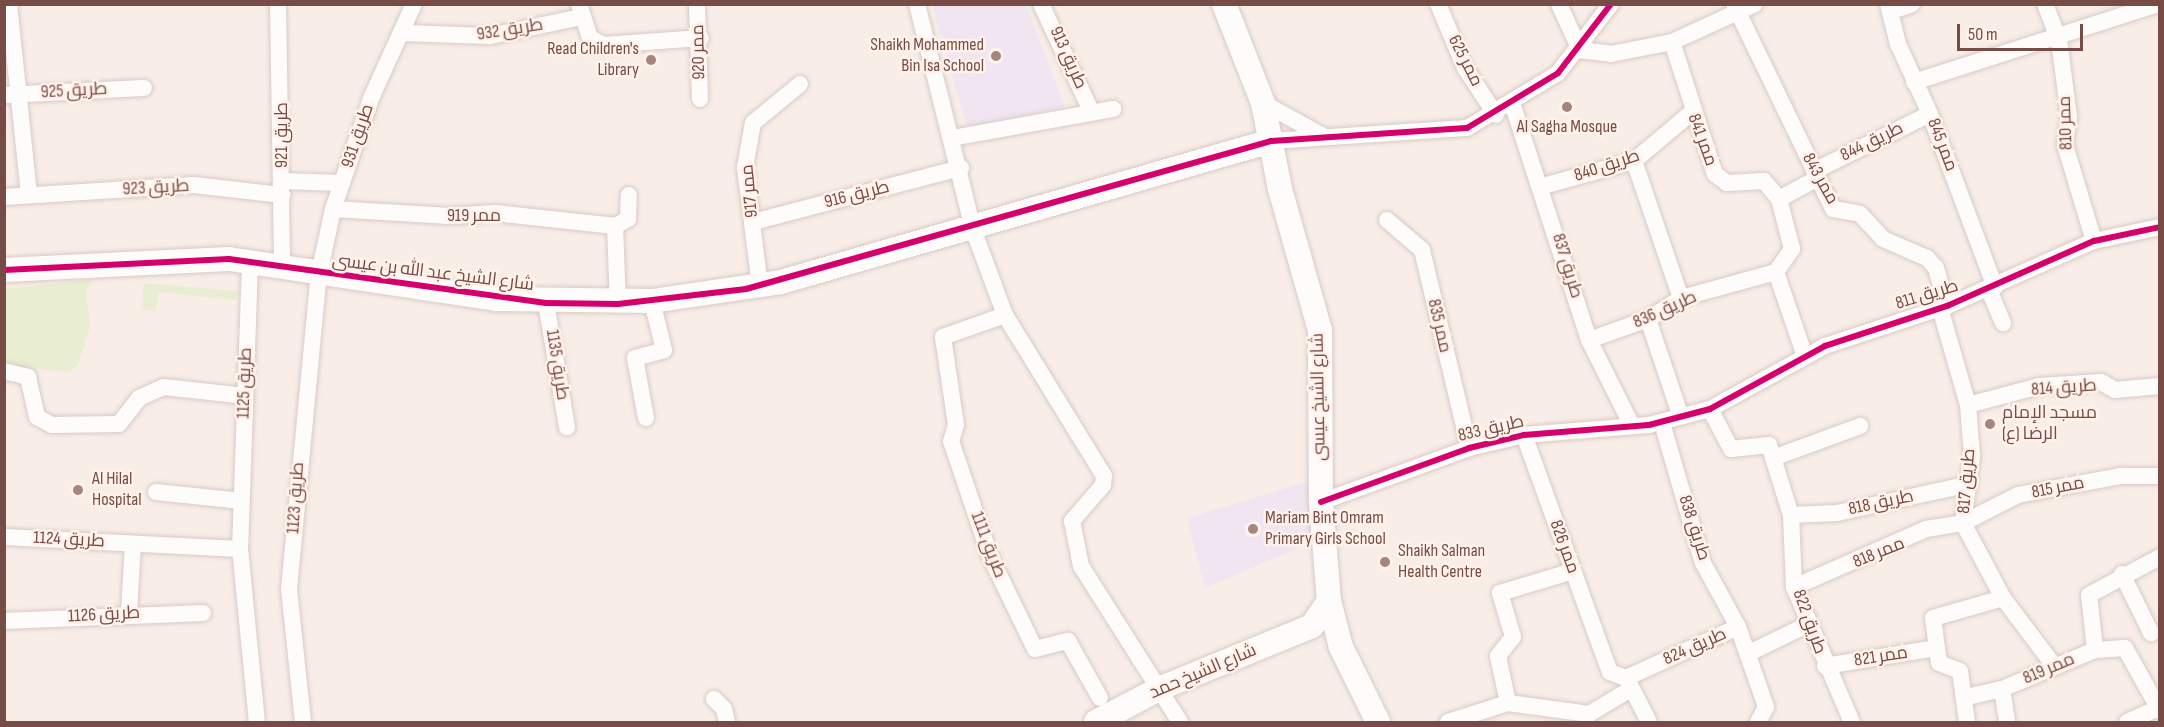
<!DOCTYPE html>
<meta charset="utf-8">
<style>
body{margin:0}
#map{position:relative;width:2164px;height:727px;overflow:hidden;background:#f8eee7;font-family:"Sofia Sans Condensed",Cairo,sans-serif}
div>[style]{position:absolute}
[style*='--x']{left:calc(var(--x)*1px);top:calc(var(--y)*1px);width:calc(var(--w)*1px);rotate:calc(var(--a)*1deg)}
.education>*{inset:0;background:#f0e5f1}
.green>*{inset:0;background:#e9edd1}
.roads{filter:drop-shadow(0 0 2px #d9cac5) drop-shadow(0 0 2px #d9cac5)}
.street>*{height:16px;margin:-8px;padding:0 8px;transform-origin:8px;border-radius:8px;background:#fefcfb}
.secondary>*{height:24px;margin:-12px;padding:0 12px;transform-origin:12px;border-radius:12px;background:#fefcfb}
.cycleway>*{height:6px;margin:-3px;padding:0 3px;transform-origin:3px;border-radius:3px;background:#d6006c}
.dots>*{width:16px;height:16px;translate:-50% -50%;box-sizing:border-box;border:3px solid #fff2ea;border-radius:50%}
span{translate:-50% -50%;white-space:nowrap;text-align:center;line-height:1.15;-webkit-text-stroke:5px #fff2ea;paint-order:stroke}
.street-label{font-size:18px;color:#784c46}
.poi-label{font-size:18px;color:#784c46}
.right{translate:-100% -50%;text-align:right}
.left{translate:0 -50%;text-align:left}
.frame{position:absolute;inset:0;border:6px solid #784c46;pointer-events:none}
.scale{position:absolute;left:1957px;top:24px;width:126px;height:27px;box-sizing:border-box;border:3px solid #784c46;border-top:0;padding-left:8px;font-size:18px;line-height:21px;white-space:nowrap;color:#784c46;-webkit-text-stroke:4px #fff2ea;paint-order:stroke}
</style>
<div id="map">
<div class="education">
<div style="clip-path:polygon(932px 5px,1026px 5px,1065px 107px,967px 127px)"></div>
<div style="clip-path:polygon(1310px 481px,1317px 540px,1205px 588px,1187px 518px)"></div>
</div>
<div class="green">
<div style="clip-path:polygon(92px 280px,86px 292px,90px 327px,78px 365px,68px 372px,5px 366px,4px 289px)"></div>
<div style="clip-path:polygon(144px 283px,237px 291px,236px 300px,158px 292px,156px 311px,142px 310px)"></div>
</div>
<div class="roads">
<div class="street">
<div style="--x:9;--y:4;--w:192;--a:84"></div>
<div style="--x:278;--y:4;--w:262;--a:89.1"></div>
<div style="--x:579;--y:4;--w:36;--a:72"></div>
<div style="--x:590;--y:38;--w:16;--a:27"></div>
<div style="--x:604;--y:45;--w:97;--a:-4.1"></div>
<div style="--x:697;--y:4;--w:95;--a:88.2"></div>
<div style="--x:917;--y:4;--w:232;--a:76"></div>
<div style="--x:973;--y:229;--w:92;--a:69.6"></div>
<div style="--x:1005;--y:315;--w:189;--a:58.4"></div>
<div style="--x:1104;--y:476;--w:9;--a:96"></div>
<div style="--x:1103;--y:485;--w:48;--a:130.7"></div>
<div style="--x:1072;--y:521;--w:46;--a:78.7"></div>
<div style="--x:1081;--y:566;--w:185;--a:57.6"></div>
<div style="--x:1041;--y:4;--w:120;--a:64.9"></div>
<div style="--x:1438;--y:4;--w:69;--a:67.1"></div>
<div style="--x:1465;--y:68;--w:56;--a:56.6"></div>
<div style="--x:1559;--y:4;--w:51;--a:65.5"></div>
<div style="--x:1580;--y:50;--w:31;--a:7"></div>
<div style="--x:1611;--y:54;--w:62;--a:-11.1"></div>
<div style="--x:1672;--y:42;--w:91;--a:-24.6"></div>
<div style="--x:1734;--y:4;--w:228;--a:64.2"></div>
<div style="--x:1833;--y:209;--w:27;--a:10"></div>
<div style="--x:1860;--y:214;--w:34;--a:47"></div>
<div style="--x:1883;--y:239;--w:48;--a:23.4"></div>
<div style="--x:1927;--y:258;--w:13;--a:48"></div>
<div style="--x:1936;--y:268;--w:40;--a:74"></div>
<div style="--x:1888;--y:4;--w:41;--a:76"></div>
<div style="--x:1898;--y:44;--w:77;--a:65.4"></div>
<div style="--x:1930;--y:114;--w:185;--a:69.4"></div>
<div style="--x:2045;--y:4;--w:39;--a:69"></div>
<div style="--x:2059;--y:40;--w:78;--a:82.6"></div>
<div style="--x:2069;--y:117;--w:28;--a:98"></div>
<div style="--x:2065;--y:145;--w:100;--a:73.2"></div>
<div style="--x:1892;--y:11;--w:21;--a:-19"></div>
<div style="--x:402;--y:33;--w:88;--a:2"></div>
<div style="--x:490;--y:36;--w:94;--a:-11.7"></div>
<div style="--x:1672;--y:42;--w:139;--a:72"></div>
<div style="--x:1715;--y:174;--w:15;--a:37"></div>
<div style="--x:1727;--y:183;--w:37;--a:-3"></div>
<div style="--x:1764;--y:181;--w:23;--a:50"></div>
<div style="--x:1779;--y:199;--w:52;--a:75.4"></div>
<div style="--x:1792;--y:249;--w:28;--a:125"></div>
<div style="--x:1776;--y:272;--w:89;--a:71"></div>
<div style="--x:1914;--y:82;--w:257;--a:-17.7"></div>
<div style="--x:4;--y:95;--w:140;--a:-2.9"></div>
<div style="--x:1263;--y:103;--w:68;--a:28.8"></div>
<div style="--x:1512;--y:103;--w:249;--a:72"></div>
<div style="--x:1589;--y:340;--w:96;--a:63.4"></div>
<div style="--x:952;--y:138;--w:164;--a:-10.2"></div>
<div style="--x:1271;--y:141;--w:196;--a:-3.8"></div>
<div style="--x:1467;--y:128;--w:106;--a:-31.1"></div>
<div style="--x:1558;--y:73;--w:87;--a:-52.5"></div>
<div style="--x:1634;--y:161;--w:145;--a:71.1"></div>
<div style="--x:1814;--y:171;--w:129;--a:-26.2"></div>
<div style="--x:282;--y:181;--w:60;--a:1.9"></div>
<div style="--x:1543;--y:186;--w:94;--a:-15.4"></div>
<div style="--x:1634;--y:161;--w:76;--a:-40.2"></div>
<div style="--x:4;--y:197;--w:190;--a:-3.6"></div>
<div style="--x:194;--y:185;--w:89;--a:6.5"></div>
<div style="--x:1779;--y:199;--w:44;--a:-28.3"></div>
<div style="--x:333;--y:209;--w:117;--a:3.4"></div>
<div style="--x:450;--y:216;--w:45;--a:-3.8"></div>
<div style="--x:495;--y:213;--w:121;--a:6.2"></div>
<div style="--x:1387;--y:220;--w:46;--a:40.6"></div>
<div style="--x:1422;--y:250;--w:204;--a:76.6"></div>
<div style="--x:753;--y:222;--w:215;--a:-14.6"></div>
<div style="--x:250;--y:264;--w:285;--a:92"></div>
<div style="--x:240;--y:549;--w:174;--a:84.4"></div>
<div style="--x:760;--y:286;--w:120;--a:-97.2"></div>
<div style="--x:745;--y:167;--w:45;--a:-79.7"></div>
<div style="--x:753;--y:123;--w:61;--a:-39.7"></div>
<div style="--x:1989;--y:290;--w:36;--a:67"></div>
<div style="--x:546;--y:303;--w:126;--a:80.4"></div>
<div style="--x:618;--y:304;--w:78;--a:-92.2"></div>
<div style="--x:615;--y:226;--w:15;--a:-28"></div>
<div style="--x:628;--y:219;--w:24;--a:-88"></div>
<div style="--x:1940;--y:308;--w:101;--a:73.9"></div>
<div style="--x:1968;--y:405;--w:51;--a:85.5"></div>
<div style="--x:1972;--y:456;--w:68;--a:97.7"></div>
<div style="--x:1963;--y:523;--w:85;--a:61.9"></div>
<div style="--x:2003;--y:598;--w:86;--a:53"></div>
<div style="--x:1005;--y:315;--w:66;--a:160.5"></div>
<div style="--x:943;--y:337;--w:89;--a:81.6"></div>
<div style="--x:956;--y:425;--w:17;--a:107"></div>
<div style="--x:951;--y:441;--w:121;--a:71.3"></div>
<div style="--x:990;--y:556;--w:103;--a:64.2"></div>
<div style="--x:1035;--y:649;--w:34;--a:-14"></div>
<div style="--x:1068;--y:641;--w:65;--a:60.7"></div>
<div style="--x:1648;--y:319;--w:103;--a:71.4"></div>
<div style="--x:1589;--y:340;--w:63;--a:-19.6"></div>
<div style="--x:1648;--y:319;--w:39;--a:-32"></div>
<div style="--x:1681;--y:298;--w:98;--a:-15.3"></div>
<div style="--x:4;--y:371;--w:25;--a:14"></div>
<div style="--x:28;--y:377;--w:41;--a:77.3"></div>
<div style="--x:37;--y:417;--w:17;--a:28"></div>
<div style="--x:52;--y:425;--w:67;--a:-0.9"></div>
<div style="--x:119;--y:424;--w:33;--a:-52"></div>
<div style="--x:139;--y:398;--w:27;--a:-24"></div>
<div style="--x:164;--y:387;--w:81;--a:6.3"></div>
<div style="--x:1968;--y:405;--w:74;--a:-14.8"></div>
<div style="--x:2040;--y:386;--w:61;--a:-3.8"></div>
<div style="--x:2101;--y:382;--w:16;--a:30"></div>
<div style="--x:2115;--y:390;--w:45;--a:-5.1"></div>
<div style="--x:1710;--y:409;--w:45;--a:62.3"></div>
<div style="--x:1731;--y:449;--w:38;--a:-6"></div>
<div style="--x:1769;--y:445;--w:73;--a:72.6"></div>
<div style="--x:1791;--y:515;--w:72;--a:87.6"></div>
<div style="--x:1794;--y:587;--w:147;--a:66.8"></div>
<div style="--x:646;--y:418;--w:61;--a:-100.4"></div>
<div style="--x:635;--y:358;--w:30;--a:-15"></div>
<div style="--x:664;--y:350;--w:50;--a:-103.8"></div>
<div style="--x:1662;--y:423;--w:146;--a:73.7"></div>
<div style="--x:1703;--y:563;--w:73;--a:61.3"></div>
<div style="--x:1524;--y:435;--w:252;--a:70.1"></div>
<div style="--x:1610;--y:672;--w:17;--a:21"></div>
<div style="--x:1626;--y:678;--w:123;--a:-24.5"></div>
<div style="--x:1738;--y:627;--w:85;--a:70.7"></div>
<div style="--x:1766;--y:707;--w:17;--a:118"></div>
<div style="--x:1773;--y:458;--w:93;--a:-20.2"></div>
<div style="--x:156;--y:492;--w:86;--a:6"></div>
<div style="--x:1321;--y:502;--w:158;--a:-20"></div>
<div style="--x:1469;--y:448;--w:57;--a:-13.3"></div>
<div style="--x:1524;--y:435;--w:125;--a:-4.6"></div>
<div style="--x:1649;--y:425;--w:63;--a:-14.7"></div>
<div style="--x:1710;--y:409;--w:131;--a:-28.7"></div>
<div style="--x:1825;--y:346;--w:128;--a:-18.2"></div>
<div style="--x:1947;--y:306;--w:161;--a:-23.9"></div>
<div style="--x:2094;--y:241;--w:67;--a:-12"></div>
<div style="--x:1791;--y:515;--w:46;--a:-2.5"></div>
<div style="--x:1837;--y:513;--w:136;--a:-12.3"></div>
<div style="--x:4;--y:537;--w:236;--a:2.9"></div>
<div style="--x:2122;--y:574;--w:66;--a:63.8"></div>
<div style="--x:1794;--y:587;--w:144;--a:-23.7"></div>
<div style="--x:1926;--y:529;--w:37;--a:-9"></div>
<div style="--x:1963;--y:523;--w:62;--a:-27"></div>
<div style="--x:2018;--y:495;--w:105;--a:-10.5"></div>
<div style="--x:2121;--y:476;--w:39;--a:0"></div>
<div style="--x:129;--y:613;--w:69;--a:-86.7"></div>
<div style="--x:4;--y:621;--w:199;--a:-2.3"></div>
<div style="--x:2095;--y:650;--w:55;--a:-96.2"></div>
<div style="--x:2089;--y:595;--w:81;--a:-28.2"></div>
<div style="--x:1749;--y:653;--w:64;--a:-25.8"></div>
<div style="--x:1825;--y:666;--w:112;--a:-9.2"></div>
<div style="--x:1627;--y:679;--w:48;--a:62.9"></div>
<div style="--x:2002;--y:689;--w:33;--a:81"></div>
<div style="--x:1967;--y:697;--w:36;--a:-13"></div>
<div style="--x:2002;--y:689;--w:101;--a:-22.8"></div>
<div style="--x:2095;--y:650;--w:30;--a:-4"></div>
<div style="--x:2125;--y:648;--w:72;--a:60.9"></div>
<div style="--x:714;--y:699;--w:14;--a:45"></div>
<div style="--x:724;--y:709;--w:13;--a:77"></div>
<div style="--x:1508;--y:703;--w:48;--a:-102"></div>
<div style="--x:1498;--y:656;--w:24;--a:-52"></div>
<div style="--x:1513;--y:637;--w:46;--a:-106.5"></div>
<div style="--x:1500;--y:593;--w:76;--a:-16.8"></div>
<div style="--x:303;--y:722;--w:134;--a:-96"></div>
<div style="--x:289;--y:589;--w:316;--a:-84.6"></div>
<div style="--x:319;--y:274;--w:66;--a:-77.8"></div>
<div style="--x:333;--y:209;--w:120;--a:-71"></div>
<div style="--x:372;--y:96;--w:101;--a:-65.5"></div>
<div style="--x:1448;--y:722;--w:63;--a:-17.6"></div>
<div style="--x:1508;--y:703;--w:82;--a:7.7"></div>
<div style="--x:1589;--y:714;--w:49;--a:-30.8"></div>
<div style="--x:1967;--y:722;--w:51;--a:-97.8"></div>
<div style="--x:1960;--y:671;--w:22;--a:-159"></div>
<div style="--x:1939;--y:663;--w:45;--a:-97.6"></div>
<div style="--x:1933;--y:618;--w:73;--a:-15.9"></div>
<div style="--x:2127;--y:722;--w:34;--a:-24"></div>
</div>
<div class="secondary">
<div style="--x:1224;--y:4;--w:106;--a:68.5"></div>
<div style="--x:1263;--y:103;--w:88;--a:78.8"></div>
<div style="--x:1280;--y:189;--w:147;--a:74.2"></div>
<div style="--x:1320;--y:330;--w:172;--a:89.7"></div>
<div style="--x:1321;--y:502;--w:99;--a:85.4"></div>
<div style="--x:1329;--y:601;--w:48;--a:75.4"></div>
<div style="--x:1341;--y:647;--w:84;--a:63.7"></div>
<div style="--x:4;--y:270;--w:225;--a:-2.8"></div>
<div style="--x:229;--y:259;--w:270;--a:8.5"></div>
<div style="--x:496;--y:299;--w:156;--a:0.7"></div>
<div style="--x:652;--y:301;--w:130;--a:-8.4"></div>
<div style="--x:781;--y:282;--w:510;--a:-16.05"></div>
<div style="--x:1096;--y:722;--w:73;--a:-27.6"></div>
<div style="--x:1161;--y:688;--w:163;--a:-22.3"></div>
<div style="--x:1312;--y:626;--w:30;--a:-56"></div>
</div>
</div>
<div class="cycleway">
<div style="--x:4;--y:270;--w:225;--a:-2.8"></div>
<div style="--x:229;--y:259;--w:320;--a:7.9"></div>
<div style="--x:546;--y:303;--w:72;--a:0.8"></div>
<div style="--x:618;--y:304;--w:129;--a:-6.7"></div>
<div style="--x:746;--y:289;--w:545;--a:-15.74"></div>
<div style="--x:1271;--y:141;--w:196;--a:-3.8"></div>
<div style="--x:1467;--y:128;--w:106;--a:-31.1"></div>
<div style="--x:1558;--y:73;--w:87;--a:-52.5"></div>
<div style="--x:1321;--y:502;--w:158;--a:-20"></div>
<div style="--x:1469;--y:448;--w:57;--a:-13.3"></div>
<div style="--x:1524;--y:435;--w:125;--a:-4.6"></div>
<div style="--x:1649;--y:425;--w:63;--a:-14.7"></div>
<div style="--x:1710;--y:409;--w:131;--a:-28.7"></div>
<div style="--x:1825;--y:346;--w:128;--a:-18.2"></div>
<div style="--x:1947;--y:306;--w:161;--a:-23.9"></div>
<div style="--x:2094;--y:241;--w:67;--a:-12"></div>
</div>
<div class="dots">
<div style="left:996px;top:56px;background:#a5857e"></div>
<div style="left:651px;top:60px;background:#a5857e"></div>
<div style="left:1567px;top:107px;background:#a5857e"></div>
<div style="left:1990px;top:424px;background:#a5857e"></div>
<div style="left:78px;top:490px;background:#a5857e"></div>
<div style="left:1253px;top:529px;background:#a5857e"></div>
<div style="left:1385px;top:562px;background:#a5857e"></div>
</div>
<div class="street-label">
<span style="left:510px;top:30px;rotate:-9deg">طريق 932</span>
<span style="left:699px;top:52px;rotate:-91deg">ممر 920</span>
<span style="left:1068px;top:58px;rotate:66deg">طريق 913</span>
<span style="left:1465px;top:61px;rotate:63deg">ممر 625</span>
<span style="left:74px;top:91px;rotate:-3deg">طريق 925</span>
<span style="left:2066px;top:123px;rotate:-92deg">ممر 810</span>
<span style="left:282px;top:135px;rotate:-90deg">طريق 921</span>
<span style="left:358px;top:136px;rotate:-71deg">طريق 931</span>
<span style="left:1702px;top:140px;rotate:70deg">ممر 841</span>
<span style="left:1872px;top:142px;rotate:-26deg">طريق 844</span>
<span style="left:1942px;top:145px;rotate:69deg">ممر 845</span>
<span style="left:1607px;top:166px;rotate:-18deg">طريق 840</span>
<span style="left:1820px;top:179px;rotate:61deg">ممر 843</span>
<span style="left:156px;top:188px;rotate:-3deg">طريق 923</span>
<span style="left:750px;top:191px;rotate:-95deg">ممر 917</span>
<span style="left:857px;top:195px;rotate:-14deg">طريق 916</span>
<span style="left:474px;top:216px">ممر 919</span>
<span style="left:1567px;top:266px;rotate:73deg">طريق 837</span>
<span style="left:433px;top:273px;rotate:7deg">شارع الشيخ عبد الله بن عيسى</span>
<span style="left:1927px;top:295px;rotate:-17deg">طريق 811</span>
<span style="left:1665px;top:310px;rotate:-24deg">طريق 836</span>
<span style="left:1439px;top:326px;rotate:77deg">ممر 835</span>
<span style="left:557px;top:365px;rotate:81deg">طريق 1135</span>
<span style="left:245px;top:383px;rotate:-88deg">طريق 1125</span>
<span style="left:2064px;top:388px;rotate:-4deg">طريق 814</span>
<span style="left:1319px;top:397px;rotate:-91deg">شارع الشيخ عيسى</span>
<span style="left:1491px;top:429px;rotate:-13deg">طريق 833</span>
<span style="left:1967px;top:481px;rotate:-85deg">طريق 817</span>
<span style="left:2058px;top:488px;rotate:-11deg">ممر 815</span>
<span style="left:296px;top:498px;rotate:-86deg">طريق 1123</span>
<span style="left:1881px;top:503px;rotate:-12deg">طريق 818</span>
<span style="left:1694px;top:528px;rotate:72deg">طريق 838</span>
<span style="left:69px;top:540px;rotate:3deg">طريق 1124</span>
<span style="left:988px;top:545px;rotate:69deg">طريق 1111</span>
<span style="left:1564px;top:547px;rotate:70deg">ممر 826</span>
<span style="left:1879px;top:553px;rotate:-22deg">ممر 818</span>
<span style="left:104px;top:615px;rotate:-3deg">طريق 1126</span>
<span style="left:1809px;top:622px;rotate:70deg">طريق 822</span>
<span style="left:1695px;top:647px;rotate:-24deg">طريق 824</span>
<span style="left:1881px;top:657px;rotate:-9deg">ممر 821</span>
<span style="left:2049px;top:669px;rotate:-23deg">ممر 819</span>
<span style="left:1203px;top:672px;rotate:-23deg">شارع الشيخ حمد</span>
</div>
<div class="poi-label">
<span class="right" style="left:984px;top:56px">Shaikh Mohammed<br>Bin Isa School</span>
<span class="right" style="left:639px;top:60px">Read Children's<br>Library</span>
<span style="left:1567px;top:127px">Al Sagha Mosque</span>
<span class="left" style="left:2002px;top:424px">مسجد الإمام<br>الرضا (ع)</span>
<span class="left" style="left:92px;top:490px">Al Hilal<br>Hospital</span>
<span class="left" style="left:1265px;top:529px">Mariam Bint Omram<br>Primary Girls School</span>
<span class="left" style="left:1398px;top:562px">Shaikh Salman<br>Health Centre</span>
</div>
<div class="frame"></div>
<div class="scale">50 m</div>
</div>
